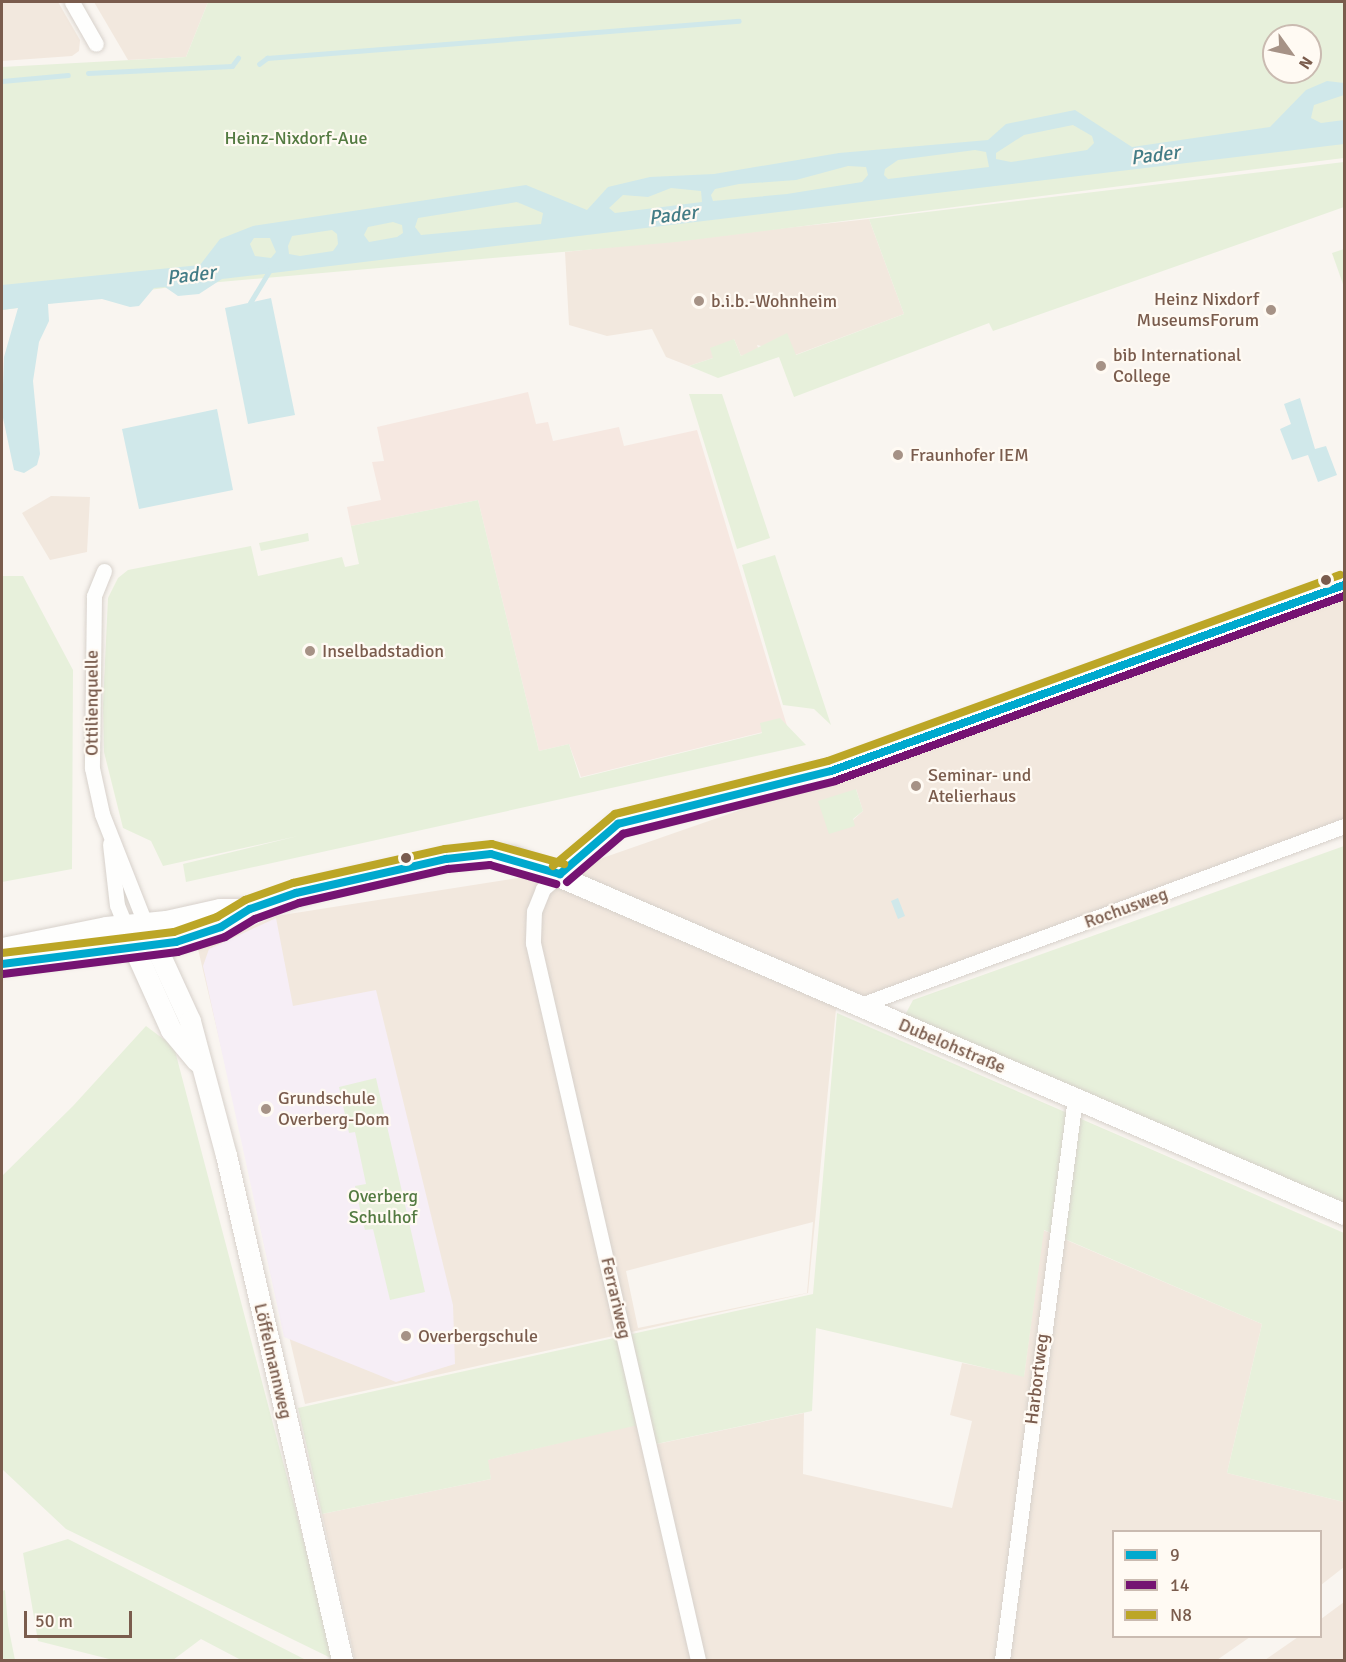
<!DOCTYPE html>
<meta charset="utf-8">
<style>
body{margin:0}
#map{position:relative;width:1346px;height:1662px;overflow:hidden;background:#f9f5f0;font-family:Signika,sans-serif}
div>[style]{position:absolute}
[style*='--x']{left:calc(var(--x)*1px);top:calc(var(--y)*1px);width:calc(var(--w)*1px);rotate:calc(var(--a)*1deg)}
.residential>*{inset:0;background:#f2e8de}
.commercial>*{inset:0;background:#f6e8e1}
.education>*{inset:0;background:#f6eef6}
.green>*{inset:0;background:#e7f0db}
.water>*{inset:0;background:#d0e8ea}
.stream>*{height:4.5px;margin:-2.25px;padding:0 2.25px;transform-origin:2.25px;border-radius:2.25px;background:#d0e8ea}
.roads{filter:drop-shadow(0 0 2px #d7d1cb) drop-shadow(0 0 2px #d7d1cb)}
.street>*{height:15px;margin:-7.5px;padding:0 7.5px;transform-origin:7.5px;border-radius:7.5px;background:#fefefd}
.secondary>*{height:21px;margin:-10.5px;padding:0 10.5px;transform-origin:10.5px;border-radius:10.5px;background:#fefefd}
.bus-1>*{height:8px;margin:-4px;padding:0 4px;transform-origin:4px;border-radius:4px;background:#00a9ce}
.bus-2>*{height:8px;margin:-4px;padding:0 4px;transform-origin:4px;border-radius:4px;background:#751372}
.bus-3>*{height:8px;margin:-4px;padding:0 4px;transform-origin:4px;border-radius:4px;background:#bca626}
.dots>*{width:16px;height:16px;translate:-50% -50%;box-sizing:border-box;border:3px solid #fffaf3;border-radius:50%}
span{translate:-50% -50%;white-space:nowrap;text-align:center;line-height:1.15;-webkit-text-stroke:4.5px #fffaf3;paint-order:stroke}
.park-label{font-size:18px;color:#537a41}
.poi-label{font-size:18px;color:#7a5c4d}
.right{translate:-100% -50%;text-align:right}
.left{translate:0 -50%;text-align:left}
.street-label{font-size:18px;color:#7a5c4d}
.water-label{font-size:20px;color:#437c86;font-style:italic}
.frame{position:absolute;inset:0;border:3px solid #7a5c4d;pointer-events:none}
.legend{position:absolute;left:1112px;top:1530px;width:210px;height:108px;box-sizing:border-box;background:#fffaf3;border:2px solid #cabbb1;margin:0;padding:8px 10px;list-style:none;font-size:18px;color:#7a5c4d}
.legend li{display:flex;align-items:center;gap:12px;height:30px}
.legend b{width:30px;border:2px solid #cabbb1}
.north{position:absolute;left:1262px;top:24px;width:60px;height:60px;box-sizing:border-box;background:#fffaf3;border:2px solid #cabbb1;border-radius:50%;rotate:123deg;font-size:16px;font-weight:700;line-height:24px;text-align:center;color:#7a5c4d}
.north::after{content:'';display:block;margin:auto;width:21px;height:27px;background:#a69286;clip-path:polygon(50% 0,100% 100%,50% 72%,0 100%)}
.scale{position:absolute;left:24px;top:1611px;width:108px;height:27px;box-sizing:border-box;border:3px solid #7a5c4d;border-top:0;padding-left:8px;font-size:18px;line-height:21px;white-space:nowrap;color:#7a5c4d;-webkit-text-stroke:4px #fffaf3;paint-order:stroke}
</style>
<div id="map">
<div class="residential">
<div style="clip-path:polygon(2px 2px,58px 2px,80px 40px,79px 51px,72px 56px,2px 61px)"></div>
<div style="clip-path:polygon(94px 2px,208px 2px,186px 57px,128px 60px)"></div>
<div style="clip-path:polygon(869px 219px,904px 314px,795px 355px,757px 345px,759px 350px,741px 356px,734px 339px,713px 358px,689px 366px,666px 357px,652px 329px,607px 336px,569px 325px,565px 252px)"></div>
<div style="clip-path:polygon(51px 496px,90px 497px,87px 552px,50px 560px,22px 513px)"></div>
<div style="clip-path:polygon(evenodd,1344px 600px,1344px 823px,836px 1009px,808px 1293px,305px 1404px,198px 949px,276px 916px,568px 870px,1344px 600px,856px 789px,863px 811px,853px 820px,856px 789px,1344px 600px,813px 1222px,807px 1293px,638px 1328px,626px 1271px,813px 1222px)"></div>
<div style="clip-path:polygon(1043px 1230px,1262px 1324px,1227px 1473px,1344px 1502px,1344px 1567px,1321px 1585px,1320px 1532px,1114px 1532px,1114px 1636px,1250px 1637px,1217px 1660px,355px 1660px,322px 1514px,491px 1479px,487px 1460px,651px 1421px,657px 1444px,804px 1413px,803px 1474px,952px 1508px,972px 1421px,950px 1415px,962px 1363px,1024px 1376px)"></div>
<div style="clip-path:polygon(1344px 1602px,1344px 1660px,1265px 1660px,1298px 1637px,1320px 1636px,1321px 1619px)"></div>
</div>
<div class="commercial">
<div style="clip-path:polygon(528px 392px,536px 424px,548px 422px,553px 441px,619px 427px,624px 446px,697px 430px,787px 726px,581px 777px,569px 744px,539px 751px,478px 500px,351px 526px,347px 507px,381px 500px,372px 462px,384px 461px,377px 427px)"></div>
</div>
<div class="education">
<div style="clip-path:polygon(276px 918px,293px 1006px,376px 990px,453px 1305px,455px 1364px,396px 1382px,284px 1337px,203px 966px,209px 949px)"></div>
</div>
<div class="green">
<div style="clip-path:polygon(evenodd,208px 2px,1344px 2px,1344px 158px,676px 242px,186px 285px,2px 310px,2px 67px,186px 57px,208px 2px,1274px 36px,1310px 36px,1310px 72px,1274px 72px,1274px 36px)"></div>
<div style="clip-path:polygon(1344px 162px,1344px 207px,993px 331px,989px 323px,794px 397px,779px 357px,718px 378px,689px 366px,713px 358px,710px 348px,734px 339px,741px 356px,787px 333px,796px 355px,904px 314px,869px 219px)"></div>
<div style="clip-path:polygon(1344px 249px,1344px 287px,1332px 253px)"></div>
<div style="clip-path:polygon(689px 394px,722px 394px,770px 538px,737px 549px)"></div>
<div style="clip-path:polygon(478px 500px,539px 751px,569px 744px,580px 778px,762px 733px,760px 723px,780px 718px,806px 745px,186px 882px,183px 864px,298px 836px,163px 866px,151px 841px,123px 828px,104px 752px,103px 704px,108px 598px,118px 578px,128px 570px,251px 546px,258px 576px,342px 557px,345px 567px,359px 564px,351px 526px)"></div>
<div style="clip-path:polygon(308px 533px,309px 541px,261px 551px,259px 543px)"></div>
<div style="clip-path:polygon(775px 555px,831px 725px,814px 709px,783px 705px,742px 565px)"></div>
<div style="clip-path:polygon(2px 576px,23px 576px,73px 670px,72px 869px,2px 882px)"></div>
<div style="clip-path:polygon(856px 789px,863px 811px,853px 819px,855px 826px,829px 834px,818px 801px)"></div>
<div style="clip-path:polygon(1344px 846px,1344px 1205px,904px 1017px,913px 1000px)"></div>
<div style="clip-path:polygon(837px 1013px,1344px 1233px,1344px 1502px,1227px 1473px,1262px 1324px,1044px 1230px,1024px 1377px,816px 1328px,812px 1411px,656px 1444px,651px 1422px,488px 1460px,491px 1479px,322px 1514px,298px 1408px,813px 1294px)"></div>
<div style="clip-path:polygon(146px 1026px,174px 1047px,335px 1660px,66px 1529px,2px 1469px,2px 1176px,73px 1106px)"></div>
<div style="clip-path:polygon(376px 1078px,425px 1292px,390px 1300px,373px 1229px,365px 1230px,363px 1223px,355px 1186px,366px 1184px,355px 1132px,349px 1133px,339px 1087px)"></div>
<div style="clip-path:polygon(68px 1539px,306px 1660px,241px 1660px,201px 1639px,173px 1660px,113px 1660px,38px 1641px,23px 1553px)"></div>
<div style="clip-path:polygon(5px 1590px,8px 1625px,15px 1660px,2px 1660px,2px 1591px)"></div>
</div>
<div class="water">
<div style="clip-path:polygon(evenodd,1327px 81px,1344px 83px,1344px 95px,1314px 105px,1311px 118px,1321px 123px,1344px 120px,1344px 144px,222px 279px,199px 294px,178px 296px,165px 287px,154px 288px,139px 306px,130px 307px,102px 299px,48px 304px,49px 321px,39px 342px,33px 381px,40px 454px,37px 465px,24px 473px,14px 470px,2px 413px,4px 357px,18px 308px,2px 310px,2px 285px,200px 265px,220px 239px,253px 226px,526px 185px,587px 210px,608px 187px,650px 177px,714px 174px,839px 153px,988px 140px,1006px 124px,1075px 110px,1132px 147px,1270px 127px,1306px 90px,1327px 81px,1073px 125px,1092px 136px,1094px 143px,1087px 150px,1011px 162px,996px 159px,996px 153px,1024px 135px,1073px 125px,1327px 81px,975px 150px,986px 152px,989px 167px,888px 179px,884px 175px,885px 169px,898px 160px,975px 150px,1327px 81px,848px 166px,866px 167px,868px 175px,862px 182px,787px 194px,713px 201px,711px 195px,715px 189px,739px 184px,796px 180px,848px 166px,1327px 81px,671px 188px,701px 191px,702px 202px,615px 213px,609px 208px,623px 195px,648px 197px,671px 188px,1327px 81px,517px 202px,543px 213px,541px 224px,421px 235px,415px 227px,418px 218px,517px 202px,1327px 81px,393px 222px,402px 225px,403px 233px,397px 237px,369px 242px,364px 235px,368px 227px,393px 222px,1327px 81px,332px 230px,337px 234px,338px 244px,333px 251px,300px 256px,289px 254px,288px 246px,292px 236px,332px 230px,1327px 81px,254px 238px,270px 238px,276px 252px,271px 258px,255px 256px,250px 244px,254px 238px)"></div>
<div style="clip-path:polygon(271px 298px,295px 415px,248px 424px,225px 308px)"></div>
<div style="clip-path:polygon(1300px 398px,1315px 449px,1326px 446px,1337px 475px,1318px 482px,1308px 455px,1292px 460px,1280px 429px,1291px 424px,1284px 404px)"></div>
<div style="clip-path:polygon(217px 409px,233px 490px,139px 509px,122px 429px)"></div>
<div style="clip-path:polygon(898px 898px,905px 916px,898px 919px,891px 901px)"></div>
</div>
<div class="stream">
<div style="--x:259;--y:64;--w:10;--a:-37"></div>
<div style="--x:267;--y:58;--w:473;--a:-4.5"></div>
<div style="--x:88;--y:73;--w:144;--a:-2.8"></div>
<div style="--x:232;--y:66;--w:10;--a:-53"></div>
<div style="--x:2;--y:81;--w:66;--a:-5.2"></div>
<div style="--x:250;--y:303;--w:37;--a:-59"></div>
</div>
<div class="roads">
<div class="street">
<div style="--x:72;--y:2;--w:48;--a:60.3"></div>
<div style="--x:104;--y:571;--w:27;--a:112"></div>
<div style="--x:94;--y:596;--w:172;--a:90.7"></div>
<div style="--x:92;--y:768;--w:47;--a:77.7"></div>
<div style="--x:102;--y:814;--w:117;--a:68.5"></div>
<div style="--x:110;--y:844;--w:61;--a:83.5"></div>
<div style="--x:117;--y:905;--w:22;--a:68"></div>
<div style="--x:560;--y:874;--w:23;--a:139"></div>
<div style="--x:543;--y:889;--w:24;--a:112"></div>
<div style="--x:534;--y:911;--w:32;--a:92"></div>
<div style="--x:533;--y:943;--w:736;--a:77.04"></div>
<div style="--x:858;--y:1006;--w:518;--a:-20.32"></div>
<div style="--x:1002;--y:1660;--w:567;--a:-82.6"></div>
</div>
<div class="secondary">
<div style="--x:560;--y:874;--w:77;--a:-40.8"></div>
<div style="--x:618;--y:824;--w:219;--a:-14"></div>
<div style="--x:831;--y:771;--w:546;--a:-19.93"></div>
<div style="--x:145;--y:923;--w:108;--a:65.3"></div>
<div style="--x:190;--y:1021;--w:139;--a:75"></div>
<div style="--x:226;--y:1155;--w:518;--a:77.06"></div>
<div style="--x:129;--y:937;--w:102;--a:65.7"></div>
<div style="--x:171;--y:1030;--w:40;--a:50"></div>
<div style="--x:2;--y:948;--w:106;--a:-11.4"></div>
<div style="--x:106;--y:927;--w:60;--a:-5.7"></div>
<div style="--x:166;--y:921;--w:55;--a:-12.5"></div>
<div style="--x:220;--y:909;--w:30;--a:0"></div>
<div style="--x:2;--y:964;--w:175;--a:-7.2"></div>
<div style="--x:176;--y:942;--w:47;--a:-18.4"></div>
<div style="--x:221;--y:927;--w:34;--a:-32"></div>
<div style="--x:250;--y:909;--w:86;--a:-17"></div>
<div style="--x:332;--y:884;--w:117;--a:-12.4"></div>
<div style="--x:446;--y:859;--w:45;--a:-6.3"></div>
<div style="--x:491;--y:854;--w:23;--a:7"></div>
<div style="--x:514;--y:857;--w:904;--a:23.27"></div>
</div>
</div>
<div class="bus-1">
<div style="--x:560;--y:874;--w:77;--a:-40.8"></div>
<div style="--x:618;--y:824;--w:219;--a:-14"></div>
<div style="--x:831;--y:771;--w:546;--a:-19.93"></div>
<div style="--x:2;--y:964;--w:175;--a:-7.2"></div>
<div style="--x:176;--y:942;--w:47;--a:-18.4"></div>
<div style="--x:221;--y:927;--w:34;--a:-32"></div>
<div style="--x:250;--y:909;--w:49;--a:-19.2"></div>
<div style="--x:296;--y:893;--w:154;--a:-12.8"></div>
<div style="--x:446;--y:859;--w:45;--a:-6.3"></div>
<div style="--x:491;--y:854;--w:72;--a:16.2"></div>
</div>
<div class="bus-2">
<div style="--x:567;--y:882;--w:74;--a:-40.6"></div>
<div style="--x:623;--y:834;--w:219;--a:-14"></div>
<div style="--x:835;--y:781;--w:542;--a:-19.97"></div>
<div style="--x:3;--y:974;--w:176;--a:-7.2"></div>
<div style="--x:178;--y:952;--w:49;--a:-17.7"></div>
<div style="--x:225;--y:937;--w:35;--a:-31"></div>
<div style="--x:255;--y:919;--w:47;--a:-20"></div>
<div style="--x:299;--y:903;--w:153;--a:-12.9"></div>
<div style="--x:448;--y:869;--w:42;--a:-5.4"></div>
<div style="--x:490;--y:865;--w:69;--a:16.1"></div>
</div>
<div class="bus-3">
<div style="--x:553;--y:866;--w:81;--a:-40"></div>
<div style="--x:615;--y:814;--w:219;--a:-14"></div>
<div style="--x:828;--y:761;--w:545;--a:-19.97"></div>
<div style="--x:2;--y:953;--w:173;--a:-7"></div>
<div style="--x:174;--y:932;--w:46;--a:-19.2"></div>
<div style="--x:217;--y:917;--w:33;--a:-31"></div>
<div style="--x:245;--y:900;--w:51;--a:-19.5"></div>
<div style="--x:293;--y:883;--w:156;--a:-12.6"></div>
<div style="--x:445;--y:849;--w:47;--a:-6.1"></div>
<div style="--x:492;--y:844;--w:75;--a:15.5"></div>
</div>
<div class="dots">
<div style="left:699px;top:301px;background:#a69286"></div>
<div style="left:1271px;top:310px;background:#a69286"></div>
<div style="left:1101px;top:366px;background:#a69286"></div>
<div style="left:898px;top:455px;background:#a69286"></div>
<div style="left:1326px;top:580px;background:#7a5c4d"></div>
<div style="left:310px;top:651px;background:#a69286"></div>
<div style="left:916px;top:786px;background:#a69286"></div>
<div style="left:406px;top:858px;background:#7a5c4d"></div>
<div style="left:266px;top:1109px;background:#a69286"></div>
<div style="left:406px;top:1336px;background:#a69286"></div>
</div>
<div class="park-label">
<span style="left:296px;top:138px">Heinz-Nixdorf-Aue</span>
<span style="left:383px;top:1207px">Overberg<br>Schulhof</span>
</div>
<div class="poi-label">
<span class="right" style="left:1259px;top:310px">Heinz Nixdorf<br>MuseumsForum</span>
<span class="left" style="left:711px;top:301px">b.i.b.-Wohnheim</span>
<span class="left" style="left:1113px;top:366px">bib International<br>College</span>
<span class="left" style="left:910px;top:455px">Fraunhofer IEM</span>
<span class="left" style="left:322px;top:651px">Inselbadstadion</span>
<span class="left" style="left:928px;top:786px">Seminar- und<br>Atelierhaus</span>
<span class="left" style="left:278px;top:1109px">Grundschule<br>Overberg-Dom</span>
<span class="left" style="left:418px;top:1336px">Overbergschule</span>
</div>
<div class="street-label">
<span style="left:92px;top:703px;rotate:-90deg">Ottilienquelle</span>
<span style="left:1126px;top:908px;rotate:-20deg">Rochusweg</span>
<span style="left:952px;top:1046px;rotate:23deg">Dubelohstraße</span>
<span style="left:616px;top:1298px;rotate:77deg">Ferrariweg</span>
<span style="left:273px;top:1361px;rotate:77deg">Löffelmannweg</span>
<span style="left:1037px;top:1379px;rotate:-83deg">Harbortweg</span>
</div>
<div class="water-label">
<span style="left:1155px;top:155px;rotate:-7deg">Pader</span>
<span style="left:673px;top:215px;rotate:-7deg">Pader</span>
<span style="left:191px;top:275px;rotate:-7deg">Pader</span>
</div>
<div class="frame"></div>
<ul class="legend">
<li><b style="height:8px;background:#00a9ce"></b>9</li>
<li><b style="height:8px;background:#751372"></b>14</li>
<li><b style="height:8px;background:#bca626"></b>N8</li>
</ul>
<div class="north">N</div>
<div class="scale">50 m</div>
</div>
